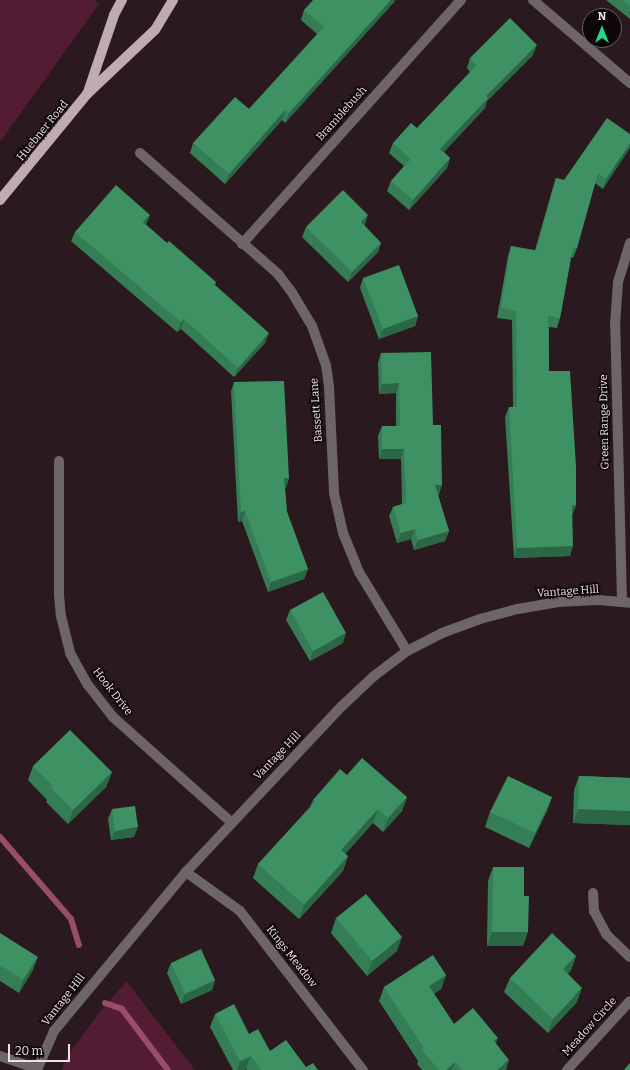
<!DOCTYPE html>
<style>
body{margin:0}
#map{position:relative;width:630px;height:1070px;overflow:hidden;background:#2a191f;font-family:Bitter,serif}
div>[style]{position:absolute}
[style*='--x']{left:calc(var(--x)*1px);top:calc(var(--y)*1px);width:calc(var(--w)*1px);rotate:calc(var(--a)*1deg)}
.green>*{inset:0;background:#541c33}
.stream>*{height:6px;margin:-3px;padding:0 3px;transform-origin:3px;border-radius:3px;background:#9a4d6a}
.minor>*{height:10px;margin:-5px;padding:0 5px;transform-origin:5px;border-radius:5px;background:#6e6567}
.major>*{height:10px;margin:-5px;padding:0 5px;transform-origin:5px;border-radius:5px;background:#bfabb1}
.wall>*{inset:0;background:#357d55}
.shaded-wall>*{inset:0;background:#2b6645}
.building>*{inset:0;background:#3e9163}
span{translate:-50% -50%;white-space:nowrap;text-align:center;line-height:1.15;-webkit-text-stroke:3px #0e0709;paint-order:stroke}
.street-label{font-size:11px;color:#ede1e4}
.north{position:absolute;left:582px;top:8px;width:40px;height:40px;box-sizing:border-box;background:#0e0709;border:1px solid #675e61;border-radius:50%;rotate:0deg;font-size:11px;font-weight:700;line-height:16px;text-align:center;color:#ede1e4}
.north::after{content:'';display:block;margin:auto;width:14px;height:18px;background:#24d886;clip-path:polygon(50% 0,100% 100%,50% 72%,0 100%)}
.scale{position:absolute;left:8px;top:1044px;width:62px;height:18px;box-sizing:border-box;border:2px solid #ede1e4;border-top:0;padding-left:5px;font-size:12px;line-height:14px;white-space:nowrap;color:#ede1e4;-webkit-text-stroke:3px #0e0709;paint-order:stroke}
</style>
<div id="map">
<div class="green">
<div style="clip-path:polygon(0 0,94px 0,99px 4px,0 142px)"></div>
<div style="clip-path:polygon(127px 981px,127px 982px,195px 1070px,62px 1070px,65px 1059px,102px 1009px)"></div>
</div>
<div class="stream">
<div style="--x:0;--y:837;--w:108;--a:49.1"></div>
<div style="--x:71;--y:919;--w:27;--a:73"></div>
<div style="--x:105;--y:1003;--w:18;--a:19"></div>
<div style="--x:122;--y:1009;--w:76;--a:53"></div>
</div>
<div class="minor">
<div style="--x:533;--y:0;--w:128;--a:40.6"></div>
<div style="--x:140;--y:153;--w:184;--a:41.2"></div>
<div style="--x:278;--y:274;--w:21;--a:53"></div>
<div style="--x:291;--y:291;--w:41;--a:59"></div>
<div style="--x:312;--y:326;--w:41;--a:70.3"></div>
<div style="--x:326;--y:365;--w:21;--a:82"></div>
<div style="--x:329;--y:386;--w:107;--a:87.3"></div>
<div style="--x:334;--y:493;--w:41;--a:77.3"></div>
<div style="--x:343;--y:533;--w:42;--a:67.7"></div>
<div style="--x:359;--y:572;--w:92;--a:58.7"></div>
<div style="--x:242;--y:244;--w:328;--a:-48.1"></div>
<div style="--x:59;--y:461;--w:134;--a:90"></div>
<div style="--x:59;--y:595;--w:21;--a:85"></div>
<div style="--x:61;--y:616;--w:38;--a:76"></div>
<div style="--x:70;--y:653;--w:37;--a:61"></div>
<div style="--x:88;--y:685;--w:41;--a:52"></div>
<div style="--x:113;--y:717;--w:158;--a:41.7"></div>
<div style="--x:622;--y:602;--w:277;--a:-91.4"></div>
<div style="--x:615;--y:325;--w:43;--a:-86"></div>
<div style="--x:618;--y:282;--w:41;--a:-72.9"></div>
<div style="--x:186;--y:872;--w:67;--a:35.8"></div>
<div style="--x:240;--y:911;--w:201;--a:52.3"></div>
<div style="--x:593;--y:893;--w:18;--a:87"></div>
<div style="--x:594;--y:911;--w:26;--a:62"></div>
<div style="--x:606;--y:934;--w:33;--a:44"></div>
<div style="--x:0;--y:1056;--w:39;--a:19"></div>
<div style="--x:37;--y:1070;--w:43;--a:-66.4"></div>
<div style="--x:54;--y:1031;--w:207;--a:-50.3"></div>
<div style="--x:186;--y:872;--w:228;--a:-46.8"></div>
<div style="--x:342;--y:706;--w:44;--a:-43.2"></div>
<div style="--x:374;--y:676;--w:41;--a:-37.1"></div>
<div style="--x:407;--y:651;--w:39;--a:-27"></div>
<div style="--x:442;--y:633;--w:40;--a:-20.2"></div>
<div style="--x:480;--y:619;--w:39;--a:-15"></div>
<div style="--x:518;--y:609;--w:41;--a:-9.9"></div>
<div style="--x:558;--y:602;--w:40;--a:-2.9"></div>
<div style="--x:598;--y:600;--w:32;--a:5"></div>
<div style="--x:567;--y:1070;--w:93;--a:-47.6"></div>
</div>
<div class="major">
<div style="--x:88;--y:92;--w:81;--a:-71.3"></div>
<div style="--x:114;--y:15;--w:17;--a:-62"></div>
<div style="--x:0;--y:200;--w:137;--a:-50.6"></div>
<div style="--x:87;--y:94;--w:93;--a:-43.3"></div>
<div style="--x:155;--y:30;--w:35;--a:-59"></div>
</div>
<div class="wall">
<div style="clip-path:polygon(606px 0,630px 0,630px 19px)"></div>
<div style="clip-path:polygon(395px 1px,285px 123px,282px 120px,225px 184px,190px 153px,193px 143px,249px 109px,317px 34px,301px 20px,304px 10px)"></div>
<div style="clip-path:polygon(533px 55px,487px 101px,485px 108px,444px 152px,450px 158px,447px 168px,409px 210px,387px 191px,391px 181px,404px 166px,389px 153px,393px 143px,417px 128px,470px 72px,467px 68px,470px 58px)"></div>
<div style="clip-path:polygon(630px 134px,603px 189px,595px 183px,577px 248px,573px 258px,571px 257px,560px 318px,557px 328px,549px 327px,549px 371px,576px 505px,572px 515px,570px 556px,514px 558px,505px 417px,509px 407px,513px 407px,512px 320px,497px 318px,508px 256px,511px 246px,535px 250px,553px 187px,556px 178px,564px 180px)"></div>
<div style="clip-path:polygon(146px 225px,215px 285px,265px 343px,234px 377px,181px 329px,177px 332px,71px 241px,75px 232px)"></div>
<div style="clip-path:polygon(364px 225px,381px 243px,378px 252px,348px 282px,302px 237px,306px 227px,365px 225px)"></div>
<div style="clip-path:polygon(363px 278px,418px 316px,415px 326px,379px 339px,360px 288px)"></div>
<div style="clip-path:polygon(381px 353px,433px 425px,438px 495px,449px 531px,445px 541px,414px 550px,411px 539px,397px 543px,389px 516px,393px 507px,402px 504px,401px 459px,379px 459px,378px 436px,382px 426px,396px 426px,396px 393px,379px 394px,378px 363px)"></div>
<div style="clip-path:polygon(234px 382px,289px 478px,286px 488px,285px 488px,287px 512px,308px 569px,304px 579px,268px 592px,242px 521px,238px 522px,231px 391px)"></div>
<div style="clip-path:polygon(290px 610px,343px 643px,310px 661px,286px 620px)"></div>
<div style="clip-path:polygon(33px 766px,112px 772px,106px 787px,68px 824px,46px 802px,47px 800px,28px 780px)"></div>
<div style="clip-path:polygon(347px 775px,407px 797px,402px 811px,383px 832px,373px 823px,345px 854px,348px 856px,343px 871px,299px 919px,253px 878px,258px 864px,310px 807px,313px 800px)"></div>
<div style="clip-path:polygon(579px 776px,630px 778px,630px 825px,573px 823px,574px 790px)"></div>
<div style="clip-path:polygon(552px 797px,547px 811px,529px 848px,485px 827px,490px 812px)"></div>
<div style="clip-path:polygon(112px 809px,134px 837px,111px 840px,108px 819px)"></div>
<div style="clip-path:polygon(493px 867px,524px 896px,523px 946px,487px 946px,488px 881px)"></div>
<div style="clip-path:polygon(336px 918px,397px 951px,367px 976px,331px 933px)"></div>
<div style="clip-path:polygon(0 933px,33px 970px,19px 993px,0 981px)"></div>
<div style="clip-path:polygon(576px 956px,571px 970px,568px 974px,577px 1002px,548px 1033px,504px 992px,510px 978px)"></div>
<div style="clip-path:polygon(171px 963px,215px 980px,212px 990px,181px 1004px,167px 973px)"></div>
<div style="clip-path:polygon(446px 975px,441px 989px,434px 994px,454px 1024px,496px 1043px,506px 1070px,422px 1070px,417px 1064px,418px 1061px,379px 1001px,384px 987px)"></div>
<div style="clip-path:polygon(215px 1014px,249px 1034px,270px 1051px,306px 1067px,318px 1070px,247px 1070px,246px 1069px,244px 1070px,233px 1070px,210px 1027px)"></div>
</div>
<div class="shaded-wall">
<div style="clip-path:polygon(391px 0,395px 0,285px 123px,289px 113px)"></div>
<div style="clip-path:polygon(537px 45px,533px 55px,487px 101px,485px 108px,437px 159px,440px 149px,486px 96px)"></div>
<div style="clip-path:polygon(285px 110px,282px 120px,225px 184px,229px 174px)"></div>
<div style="clip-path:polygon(630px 144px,630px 148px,603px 189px,606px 179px)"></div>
<div style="clip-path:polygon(450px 158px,447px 168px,409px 210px,413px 200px)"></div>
<div style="clip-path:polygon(150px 215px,146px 225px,143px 222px)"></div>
<div style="clip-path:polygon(368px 215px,365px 225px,357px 232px,361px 222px)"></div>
<div style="clip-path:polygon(381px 243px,378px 252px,348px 282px,352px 272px)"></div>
<div style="clip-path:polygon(418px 316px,415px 326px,379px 339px,383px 329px)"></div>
<div style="clip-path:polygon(184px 319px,181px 329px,177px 332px,181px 322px)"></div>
<div style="clip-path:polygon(269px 333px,265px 343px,234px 377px,238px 368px)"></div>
<div style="clip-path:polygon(399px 383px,396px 393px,379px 394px,382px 384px)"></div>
<div style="clip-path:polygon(382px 449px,404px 449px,401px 459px,379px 459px)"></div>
<div style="clip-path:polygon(284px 478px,289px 478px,286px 488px,281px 488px)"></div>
<div style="clip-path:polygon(435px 485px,442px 485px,439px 495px,432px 495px)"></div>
<div style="clip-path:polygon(572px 505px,576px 505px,572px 515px,568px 515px)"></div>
<div style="clip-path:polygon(245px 511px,242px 521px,238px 522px,241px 512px)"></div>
<div style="clip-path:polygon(415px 529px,411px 539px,397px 543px,401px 533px)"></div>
<div style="clip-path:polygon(449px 531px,445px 541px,414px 550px,418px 540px)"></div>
<div style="clip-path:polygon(573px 546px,570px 556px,514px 558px,517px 548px)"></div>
<div style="clip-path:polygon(308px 569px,304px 579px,268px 592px,271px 582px)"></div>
<div style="clip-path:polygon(346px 633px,343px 643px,310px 661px,313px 651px)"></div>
<div style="clip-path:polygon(112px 772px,106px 787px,68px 824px,73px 810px)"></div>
<div style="clip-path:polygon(407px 797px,402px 811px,383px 832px,388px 818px)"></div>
<div style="clip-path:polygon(552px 797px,547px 811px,529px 848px,535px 833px)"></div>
<div style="clip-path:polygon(378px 809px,373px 823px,336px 864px,341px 850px)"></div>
<div style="clip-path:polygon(578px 809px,630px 811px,630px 825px,573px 823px)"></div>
<div style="clip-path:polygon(138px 827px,134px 837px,111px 840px,115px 831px)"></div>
<div style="clip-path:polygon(348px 856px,343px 871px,299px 919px,304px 905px)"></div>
<div style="clip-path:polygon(492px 932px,528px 932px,523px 946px,487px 946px)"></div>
<div style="clip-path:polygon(402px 937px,397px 951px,367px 976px,372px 961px)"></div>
<div style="clip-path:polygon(576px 956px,571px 970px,558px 984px,563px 969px)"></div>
<div style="clip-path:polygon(38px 957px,33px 970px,19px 993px,23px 980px)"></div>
<div style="clip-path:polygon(446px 975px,441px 989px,424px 1000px,429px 986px)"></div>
<div style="clip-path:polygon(215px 980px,212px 990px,181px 1004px,185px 994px)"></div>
<div style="clip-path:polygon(582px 988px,577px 1002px,548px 1033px,553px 1019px)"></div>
<div style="clip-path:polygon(498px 1038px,492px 1052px,494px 1041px)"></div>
<div style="clip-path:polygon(251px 1056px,246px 1069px,244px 1070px,237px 1070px,240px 1061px)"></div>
<div style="clip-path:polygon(509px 1060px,506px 1070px,497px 1070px)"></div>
<div style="clip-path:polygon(455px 1062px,452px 1070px,446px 1070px)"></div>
</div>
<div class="building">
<div style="clip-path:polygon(313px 0,391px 0,289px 113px,285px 110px,229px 174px,193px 143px,235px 97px,249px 109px,324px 27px,304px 10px)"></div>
<div style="clip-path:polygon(622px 0,630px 0,630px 6px)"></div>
<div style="clip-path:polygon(510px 18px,537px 45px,486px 96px,488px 98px,440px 149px,450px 158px,413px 200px,391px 181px,411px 159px,393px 143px,411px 123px,417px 128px,477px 65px,470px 58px)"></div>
<div style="clip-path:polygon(607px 118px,630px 134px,630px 144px,606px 179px,598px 173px,577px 248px,573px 247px,560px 318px,548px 316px,549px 371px,570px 371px,576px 467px,576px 505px,572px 505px,573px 546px,517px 548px,509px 407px,517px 407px,516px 311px,501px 308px,511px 246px,536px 251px,556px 178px,564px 180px)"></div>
<div style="clip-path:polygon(116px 185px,150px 215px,143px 222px,167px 243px,169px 241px,216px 282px,215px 285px,269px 333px,238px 368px,184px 319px,181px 322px,75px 232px)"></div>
<div style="clip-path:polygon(343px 190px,368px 215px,361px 222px,381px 243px,352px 272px,306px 227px)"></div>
<div style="clip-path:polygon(399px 265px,418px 316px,383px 329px,363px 278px)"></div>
<div style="clip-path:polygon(431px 352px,433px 425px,441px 425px,442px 485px,435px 485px,449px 531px,418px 540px,415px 529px,401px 533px,393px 507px,406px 503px,404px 449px,382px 449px,382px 426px,400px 426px,399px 383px,382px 384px,381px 353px)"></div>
<div style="clip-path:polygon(284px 381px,289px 478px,284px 478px,287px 512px,308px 569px,271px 582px,245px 511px,241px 512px,234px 382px)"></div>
<div style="clip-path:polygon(323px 592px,346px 633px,313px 651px,290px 610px)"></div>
<div style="clip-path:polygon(70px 730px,112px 772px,73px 810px,51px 788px,53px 786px,33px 766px)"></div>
<div style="clip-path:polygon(362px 758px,407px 797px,388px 818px,378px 809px,341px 850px,348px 856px,304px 905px,258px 864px,315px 802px,313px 800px,340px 769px,347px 775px)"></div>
<div style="clip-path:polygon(508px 776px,552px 797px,535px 833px,490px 812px)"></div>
<div style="clip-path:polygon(579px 776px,630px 778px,630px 811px,578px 809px)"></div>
<div style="clip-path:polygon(135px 806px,138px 827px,115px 831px,112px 809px)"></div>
<div style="clip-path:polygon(493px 867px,524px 867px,524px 896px,529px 896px,528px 932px,492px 932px)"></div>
<div style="clip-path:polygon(366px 894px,402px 937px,372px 961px,336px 918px)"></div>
<div style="clip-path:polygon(0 933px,38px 957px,23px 980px,0 965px)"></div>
<div style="clip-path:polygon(552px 933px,576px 956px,563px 969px,582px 988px,553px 1019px,510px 978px)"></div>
<div style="clip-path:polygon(201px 949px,215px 980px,185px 994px,171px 963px)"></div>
<div style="clip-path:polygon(433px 955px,446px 975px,429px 986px,454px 1024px,473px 1008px,498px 1038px,494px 1041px,509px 1060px,497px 1070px,462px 1070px,455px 1062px,446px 1070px,439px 1070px,422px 1050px,424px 1048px,384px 987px)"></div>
<div style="clip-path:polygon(234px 1004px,249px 1034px,258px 1029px,270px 1051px,286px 1040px,306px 1067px,313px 1063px,318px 1070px,261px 1070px,251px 1056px,240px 1061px,215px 1014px)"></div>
<div style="clip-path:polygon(630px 1063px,630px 1070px,624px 1070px)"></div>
</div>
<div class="street-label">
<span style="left:342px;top:114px;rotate:-48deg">Bramblebush</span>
<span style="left:43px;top:131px;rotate:-51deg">Huebner Road</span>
<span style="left:317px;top:410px;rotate:-94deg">Bassett Lane</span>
<span style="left:605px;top:422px;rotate:-91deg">Green Range Drive</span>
<span style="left:568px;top:592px;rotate:-4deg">Vantage Hill</span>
<span style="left:112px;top:692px;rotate:52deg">Hook Drive</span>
<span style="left:278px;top:756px;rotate:-46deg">Vantage Hill</span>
<span style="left:291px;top:957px;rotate:52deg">Kings Meadow</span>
<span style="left:64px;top:1000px;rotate:-52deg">Vantage Hill</span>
<span style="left:590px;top:1027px;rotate:-48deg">Meadow Circle</span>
</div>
<div class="north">N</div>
<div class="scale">20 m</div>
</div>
